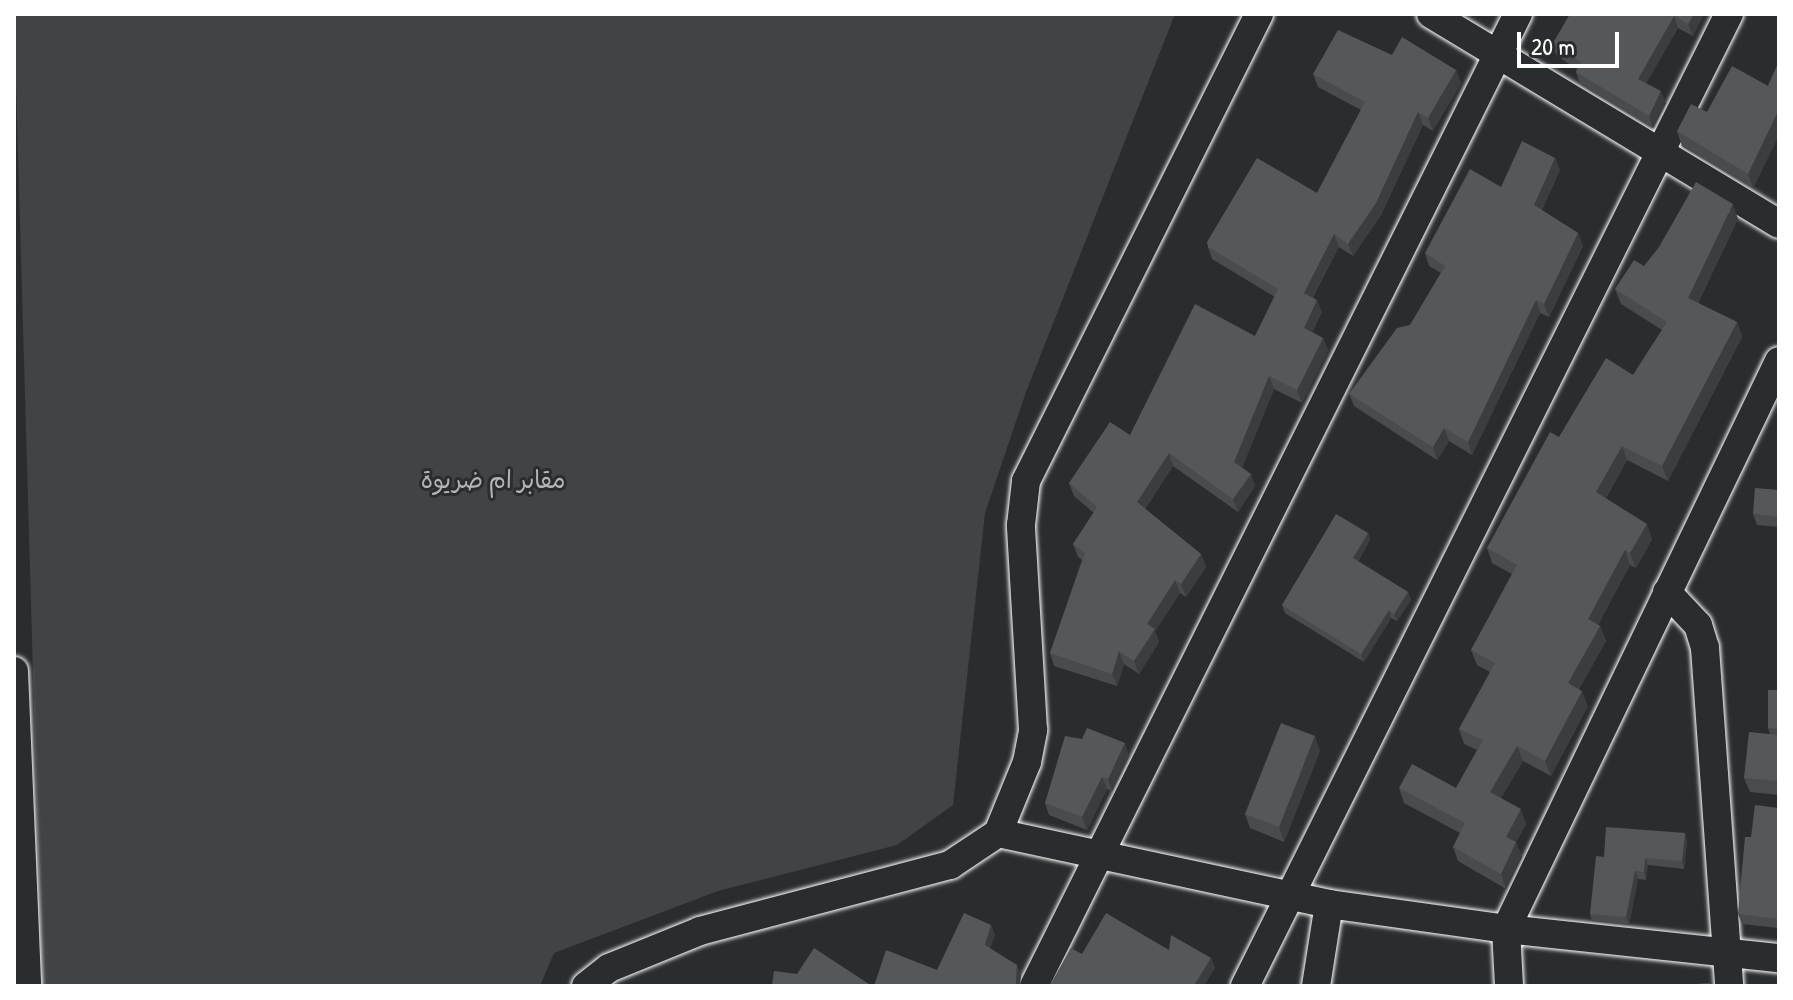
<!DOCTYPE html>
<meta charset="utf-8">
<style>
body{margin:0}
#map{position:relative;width:1793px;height:1000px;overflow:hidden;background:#2a2d2e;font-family:"Patrick Hand","Playpen Sans Arabic",sans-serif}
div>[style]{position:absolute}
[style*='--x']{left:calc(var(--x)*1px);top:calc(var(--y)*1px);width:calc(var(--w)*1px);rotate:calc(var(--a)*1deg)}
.green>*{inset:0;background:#414445}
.roads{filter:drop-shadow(0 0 2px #fff) drop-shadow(0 0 2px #fff)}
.minor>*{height:28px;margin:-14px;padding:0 14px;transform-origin:14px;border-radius:14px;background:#2a2d2e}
.wall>*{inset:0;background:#494b4c}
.shaded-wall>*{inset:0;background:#3c3d3e}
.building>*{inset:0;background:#555758}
span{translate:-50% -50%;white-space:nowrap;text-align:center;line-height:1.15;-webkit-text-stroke:6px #2a2d2e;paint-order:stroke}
.park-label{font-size:24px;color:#b3b4b5}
.frame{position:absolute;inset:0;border:16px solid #fff;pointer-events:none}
.scale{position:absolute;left:1517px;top:32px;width:102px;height:36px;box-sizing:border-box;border:4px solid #fff;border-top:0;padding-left:10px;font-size:24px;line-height:28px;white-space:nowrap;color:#fff;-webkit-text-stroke:6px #2a2d2e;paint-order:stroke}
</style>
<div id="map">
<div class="green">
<div style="clip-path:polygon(14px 14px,1175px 14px,1026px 392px,985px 513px,953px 805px,897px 845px,718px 891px,554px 953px,540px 986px,42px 986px)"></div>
</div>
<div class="roads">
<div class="minor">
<div style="--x:1431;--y:14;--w:406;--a:31.1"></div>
<div style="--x:1667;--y:592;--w:45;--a:46.8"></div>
<div style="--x:1698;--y:625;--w:24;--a:73"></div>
<div style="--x:1705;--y:648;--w:339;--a:85.9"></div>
<div style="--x:14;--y:671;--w:315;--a:87.6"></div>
<div style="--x:998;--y:833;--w:339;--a:12.1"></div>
<div style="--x:1329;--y:904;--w:179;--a:8"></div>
<div style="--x:1506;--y:929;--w:275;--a:6.1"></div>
<div style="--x:586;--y:986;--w:29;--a:-38"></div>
<div style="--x:609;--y:968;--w:98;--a:-22.1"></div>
<div style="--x:700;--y:931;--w:259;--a:-14.8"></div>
<div style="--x:950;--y:865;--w:58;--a:-33.7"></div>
<div style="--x:998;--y:833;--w:77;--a:-67.8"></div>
<div style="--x:1027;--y:762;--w:33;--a:-79"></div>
<div style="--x:1033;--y:730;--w:205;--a:-93.4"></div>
<div style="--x:1021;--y:525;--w:44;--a:-83.5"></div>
<div style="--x:1026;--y:481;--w:522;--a:-63.48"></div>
<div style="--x:1034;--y:986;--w:1086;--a:-63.53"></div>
<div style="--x:1245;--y:986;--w:1086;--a:-63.53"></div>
<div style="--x:1316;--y:986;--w:83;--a:-81"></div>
<div style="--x:1509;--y:986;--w:57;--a:-93"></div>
<div style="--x:1506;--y:929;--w:630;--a:-64.33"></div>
</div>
</div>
<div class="wall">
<div style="clip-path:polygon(1570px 14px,1704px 14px,1693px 36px,1678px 28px,1646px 83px,1666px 103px,1653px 128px,1580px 84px,1576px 72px,1577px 69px,1557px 56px,1552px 45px)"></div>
<div style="clip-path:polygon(1392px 55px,1456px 70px,1461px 83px,1433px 131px,1423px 125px,1381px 215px,1353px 256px,1339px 247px,1313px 297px,1322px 312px,1312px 332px,1323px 338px,1328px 350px,1302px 403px,1274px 389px,1242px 468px,1251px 474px,1255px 486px,1238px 512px,1173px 466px,1145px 509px,1201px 554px,1206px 567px,1186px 597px,1180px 593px,1155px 631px,1159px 642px,1139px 674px,1124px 664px,1117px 686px,1054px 666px,1050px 653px,1082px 560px,1078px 557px,1073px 544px,1094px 513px,1074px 496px,1069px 483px,1255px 336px,1275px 297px,1212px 259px,1208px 247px,1317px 193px,1361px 110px,1318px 87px,1313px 74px)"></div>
<div style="clip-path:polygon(1779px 61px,1779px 135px,1753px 188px,1682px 146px,1677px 131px,1707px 112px,1768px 86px)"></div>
<div style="clip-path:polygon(1555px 158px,1560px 170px,1542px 210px,1578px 233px,1583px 246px,1549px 317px,1540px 313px,1472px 455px,1449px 441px,1437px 460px,1354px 406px,1349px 394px,1410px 325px,1441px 273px,1429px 266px,1425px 253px,1501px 187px)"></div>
<div style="clip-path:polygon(1738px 219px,1698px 303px,1737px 322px,1742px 337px,1668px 481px,1627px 460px,1606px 498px,1652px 539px,1636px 568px,1630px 565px,1598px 625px,1600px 626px,1606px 641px,1579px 689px,1588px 706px,1551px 776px,1523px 761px,1501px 798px,1526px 824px,1516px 842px,1522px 857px,1506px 889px,1458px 861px,1453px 847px,1460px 833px,1404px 803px,1399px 788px,1456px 788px,1477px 750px,1464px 744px,1459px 729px,1490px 672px,1477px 665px,1471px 650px,1512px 574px,1492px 563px,1487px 548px,1559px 437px,1633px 375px,1662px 330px,1621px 304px,1615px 289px,1644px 266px)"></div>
<div style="clip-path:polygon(1779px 490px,1779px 527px,1757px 525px,1753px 514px)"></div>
<div style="clip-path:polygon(1368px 533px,1370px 540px,1358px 561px,1408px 592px,1411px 600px,1397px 621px,1391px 618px,1364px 662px,1285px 613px,1282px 605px)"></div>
<div style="clip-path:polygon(1779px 690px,1779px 795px,1750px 792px,1744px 778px,1770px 734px,1768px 728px)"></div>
<div style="clip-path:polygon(1320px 751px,1284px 842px,1250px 828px,1245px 814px)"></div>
<div style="clip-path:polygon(1129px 756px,1112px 791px,1107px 789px,1087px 830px,1049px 815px,1045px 803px)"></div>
<div style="clip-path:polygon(1779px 808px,1779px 928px,1742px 924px,1738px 914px,1751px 837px)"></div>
<div style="clip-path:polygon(1685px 833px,1687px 841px,1684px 869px,1648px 865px,1646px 880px,1638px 879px,1629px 925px,1592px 921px,1590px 914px,1604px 857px)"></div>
</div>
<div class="shaded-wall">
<div style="clip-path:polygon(1694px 14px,1704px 14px,1693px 36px,1688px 24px)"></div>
<div style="clip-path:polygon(1674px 16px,1678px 28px,1642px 91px,1638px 79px)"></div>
<div style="clip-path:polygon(1456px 70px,1461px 83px,1433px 131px,1428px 118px)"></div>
<div style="clip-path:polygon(1661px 91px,1666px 103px,1653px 128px,1649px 116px)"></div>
<div style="clip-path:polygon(1779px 109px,1779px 135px,1753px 188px,1748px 174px)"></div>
<div style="clip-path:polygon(1418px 112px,1423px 125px,1381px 215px,1353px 256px,1348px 244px)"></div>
<div style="clip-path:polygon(1555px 158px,1560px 170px,1538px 218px,1534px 205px)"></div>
<div style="clip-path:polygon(1733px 204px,1738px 219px,1693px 312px,1688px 298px)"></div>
<div style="clip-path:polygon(1578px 233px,1583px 246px,1549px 317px,1544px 304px)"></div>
<div style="clip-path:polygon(1334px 234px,1339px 247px,1308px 305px,1304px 293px)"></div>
<div style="clip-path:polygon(1317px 300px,1322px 312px,1308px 341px,1304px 328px)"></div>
<div style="clip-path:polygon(1536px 300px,1540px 313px,1472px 455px,1468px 442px)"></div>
<div style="clip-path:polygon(1737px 322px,1742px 337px,1668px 481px,1662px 466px)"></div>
<div style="clip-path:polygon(1323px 338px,1328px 350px,1302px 403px,1297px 390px)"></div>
<div style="clip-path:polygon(1269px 376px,1274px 389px,1239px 475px,1234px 462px)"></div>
<div style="clip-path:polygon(1444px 428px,1449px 441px,1437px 460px,1433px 447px)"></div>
<div style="clip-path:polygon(1622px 446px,1627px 460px,1602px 506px,1596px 492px)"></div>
<div style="clip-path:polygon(1169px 453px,1173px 466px,1141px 514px,1137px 502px)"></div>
<div style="clip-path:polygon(1251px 474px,1255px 486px,1238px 512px,1233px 499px)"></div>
<div style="clip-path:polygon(1647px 524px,1652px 539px,1636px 568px,1630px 553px)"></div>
<div style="clip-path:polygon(1368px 533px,1370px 540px,1356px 566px,1353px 558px)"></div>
<div style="clip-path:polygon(1625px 550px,1630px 565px,1593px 634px,1588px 619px)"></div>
<div style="clip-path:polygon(1201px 554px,1206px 567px,1186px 597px,1181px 584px)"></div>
<div style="clip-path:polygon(1175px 580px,1180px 593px,1155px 631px,1159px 642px,1139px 674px,1134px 661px,1147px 624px)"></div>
<div style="clip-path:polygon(1408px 592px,1411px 600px,1397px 621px,1394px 614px)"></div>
<div style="clip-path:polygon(1389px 610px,1391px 618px,1364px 662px,1361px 654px)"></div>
<div style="clip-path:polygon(1600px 626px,1606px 641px,1574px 698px,1568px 683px)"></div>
<div style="clip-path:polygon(1119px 651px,1124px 664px,1117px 686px,1112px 674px)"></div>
<div style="clip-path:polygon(1582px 691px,1588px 706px,1551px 776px,1545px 761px)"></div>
<div style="clip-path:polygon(1315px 736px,1320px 751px,1284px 842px,1279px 827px)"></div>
<div style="clip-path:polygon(1125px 743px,1129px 756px,1112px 791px,1108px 779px)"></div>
<div style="clip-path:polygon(1517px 746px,1523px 761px,1496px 807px,1490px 792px)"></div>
<div style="clip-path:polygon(1102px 777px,1107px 789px,1087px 830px,1082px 817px)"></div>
<div style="clip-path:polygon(1521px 809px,1526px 824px,1516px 842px,1522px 857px,1506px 889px,1501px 874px,1506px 837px)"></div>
<div style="clip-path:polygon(1685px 833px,1687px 841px,1684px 869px,1682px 861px)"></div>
<div style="clip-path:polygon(1645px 858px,1648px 865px,1646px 880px,1644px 872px)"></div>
<div style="clip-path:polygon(1635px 871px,1638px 879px,1629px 925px,1626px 917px)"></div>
<div style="clip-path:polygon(991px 925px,995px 935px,988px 955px,985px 945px)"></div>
<div style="clip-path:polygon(1211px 958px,1215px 968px,1204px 986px,1194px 986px)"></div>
<div style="clip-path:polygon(1017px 965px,1021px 975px,1020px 986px,1016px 986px)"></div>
</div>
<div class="building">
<div style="clip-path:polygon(1570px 14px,1694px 14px,1688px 24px,1674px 16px,1638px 79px,1661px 91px,1649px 116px,1576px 72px,1581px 62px,1552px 45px)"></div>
<div style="clip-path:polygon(1338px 30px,1392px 55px,1402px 37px,1456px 70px,1428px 118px,1418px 112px,1376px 203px,1348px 244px,1334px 234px,1304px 293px,1317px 300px,1304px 328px,1323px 338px,1297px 390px,1269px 376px,1234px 462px,1251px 474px,1233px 499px,1169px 453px,1137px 502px,1201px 554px,1181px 584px,1175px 580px,1147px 624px,1155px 629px,1134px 661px,1119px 651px,1112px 674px,1050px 653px,1085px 553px,1073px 544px,1097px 507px,1069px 483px,1110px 422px,1130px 435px,1195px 304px,1255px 336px,1278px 289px,1208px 247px,1207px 242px,1257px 158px,1317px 193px,1365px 102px,1313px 74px)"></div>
<div style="clip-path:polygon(1779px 61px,1779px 92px,1768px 86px)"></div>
<div style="clip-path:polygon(1732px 66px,1779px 92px,1779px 109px,1748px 174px,1677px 131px,1691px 104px,1707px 112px)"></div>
<div style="clip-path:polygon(1522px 141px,1555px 158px,1534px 205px,1578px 233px,1544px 304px,1536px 300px,1468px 442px,1444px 428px,1433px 447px,1349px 394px,1397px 328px,1410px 325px,1445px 266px,1425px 253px,1470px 169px,1501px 187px)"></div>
<div style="clip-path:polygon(1696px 182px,1733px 204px,1688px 298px,1737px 322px,1662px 466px,1622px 446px,1596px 492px,1647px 524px,1630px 553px,1625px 550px,1588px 619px,1600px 626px,1568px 683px,1582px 691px,1545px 761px,1517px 746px,1490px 792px,1521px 809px,1506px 837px,1516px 842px,1501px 874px,1453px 847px,1465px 823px,1399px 788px,1412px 764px,1456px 788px,1483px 740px,1459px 729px,1495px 663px,1471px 650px,1517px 565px,1487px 548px,1550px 432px,1559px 437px,1606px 358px,1633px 375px,1667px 322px,1615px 289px,1634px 260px,1644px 266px,1659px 247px)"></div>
<div style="clip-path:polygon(1755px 488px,1779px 490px,1779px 517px,1753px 514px)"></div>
<div style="clip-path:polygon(1336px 514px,1368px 533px,1353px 558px,1408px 592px,1394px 614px,1389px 610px,1361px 654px,1282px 605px)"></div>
<div style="clip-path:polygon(1768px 690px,1779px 690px,1779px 729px,1768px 728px)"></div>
<div style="clip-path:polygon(1281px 723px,1315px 736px,1279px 827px,1245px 814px)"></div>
<div style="clip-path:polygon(1087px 728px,1125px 743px,1108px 779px,1102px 777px,1082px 817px,1045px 803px,1065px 736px,1082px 739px)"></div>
<div style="clip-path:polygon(1749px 732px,1779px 735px,1778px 781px,1744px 778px)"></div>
<div style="clip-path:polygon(1755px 805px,1779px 808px,1779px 919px,1738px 914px,1745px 837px,1751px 837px)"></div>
<div style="clip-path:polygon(1606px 827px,1685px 833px,1682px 861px,1645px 858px,1644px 872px,1635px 871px,1626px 917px,1590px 914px,1596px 856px,1604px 857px)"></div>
<div style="clip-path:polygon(964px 913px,991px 925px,985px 945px,1017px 965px,1016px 985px,1018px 986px,874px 986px,886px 950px,937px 970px)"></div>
<div style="clip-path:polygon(1106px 913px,1169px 950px,1171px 935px,1211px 958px,1194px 986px,1047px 986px,1050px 985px,1071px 948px,1082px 954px)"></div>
<div style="clip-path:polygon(814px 948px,872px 986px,772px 986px,774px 971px,797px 974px)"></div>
<div style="clip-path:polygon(1710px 983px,1710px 986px,1683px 986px,1683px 985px)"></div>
</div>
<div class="park-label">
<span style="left:493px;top:480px">مقابر ام ضريوة</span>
</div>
<div class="frame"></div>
<div class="scale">20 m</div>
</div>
